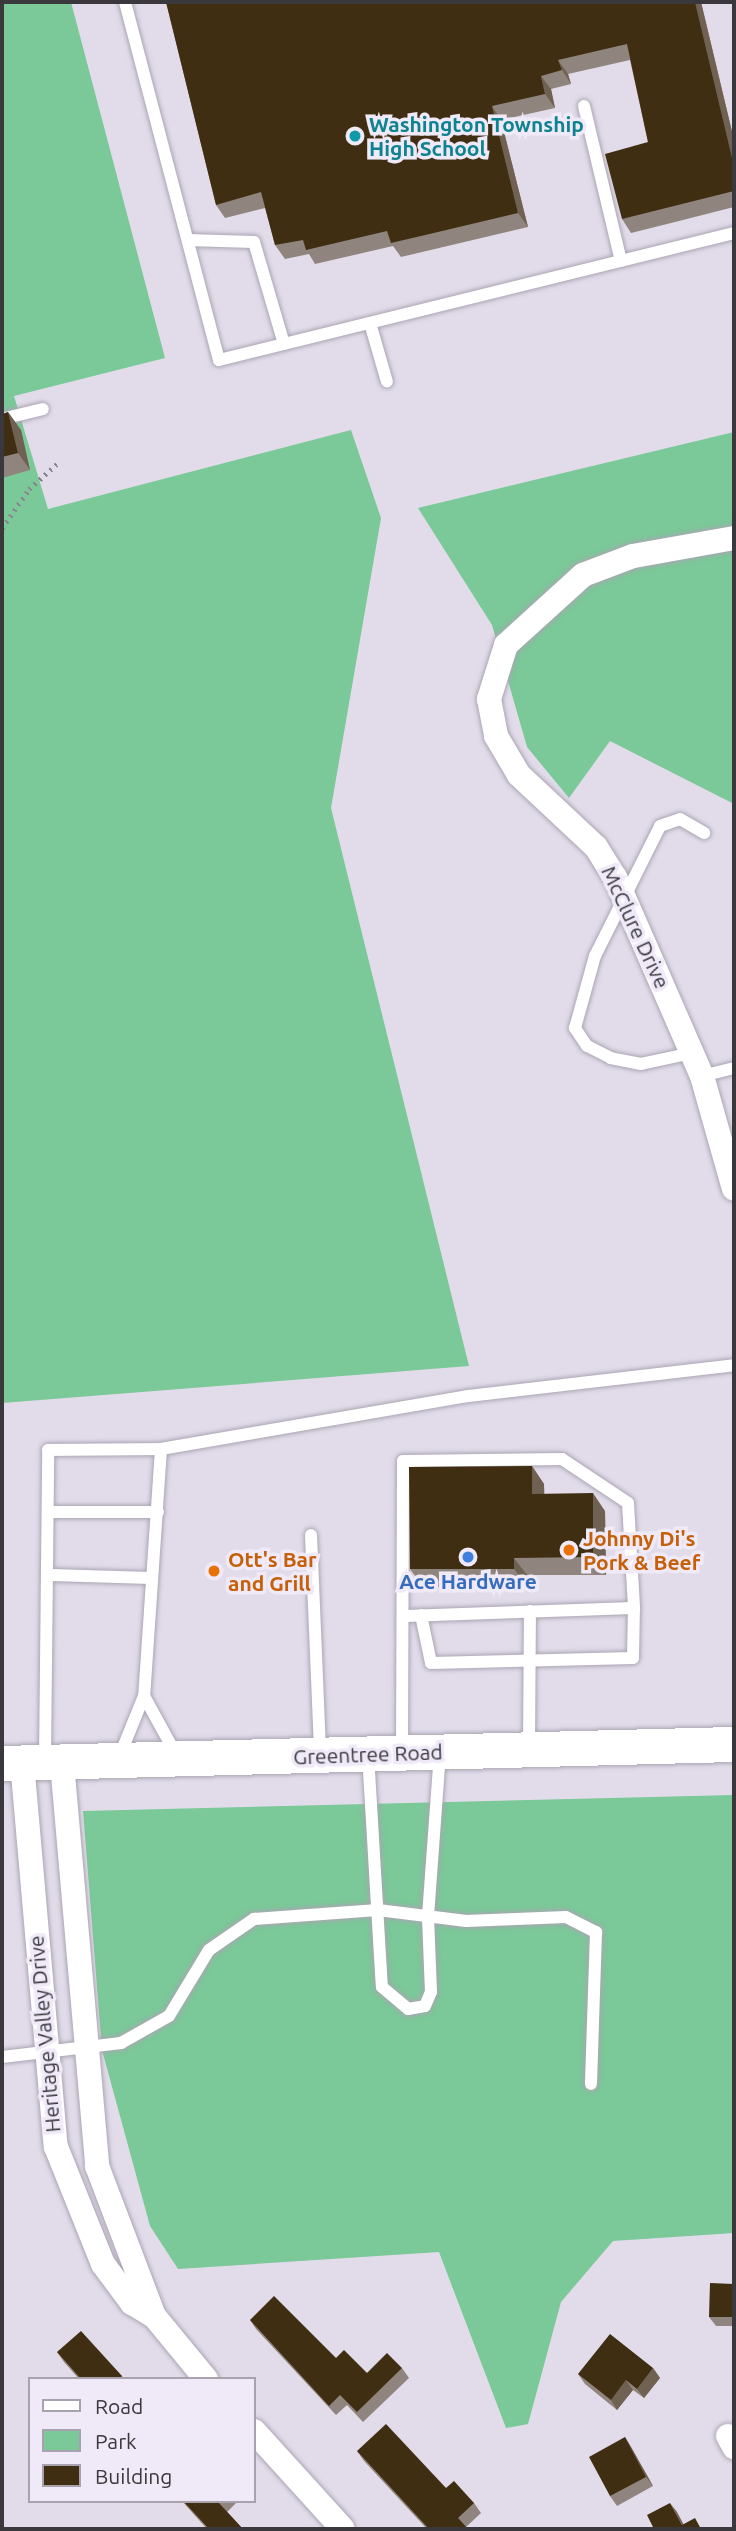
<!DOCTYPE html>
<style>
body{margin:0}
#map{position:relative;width:736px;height:2531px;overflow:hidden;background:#e2dcea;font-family:Ubuntu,sans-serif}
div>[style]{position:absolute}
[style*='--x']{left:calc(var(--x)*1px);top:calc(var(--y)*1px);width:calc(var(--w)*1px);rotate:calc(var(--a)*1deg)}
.green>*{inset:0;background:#7bc898}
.path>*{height:4.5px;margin-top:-2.25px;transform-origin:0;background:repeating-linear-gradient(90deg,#8a858f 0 2px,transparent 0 7px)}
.roads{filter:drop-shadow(0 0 2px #aba5b3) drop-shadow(0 0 2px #aba5b3)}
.lane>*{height:12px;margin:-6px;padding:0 6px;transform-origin:6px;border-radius:6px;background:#fff}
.street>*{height:24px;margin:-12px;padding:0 12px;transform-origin:12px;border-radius:12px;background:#fff}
.secondary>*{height:35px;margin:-17.5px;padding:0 17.5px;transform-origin:17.5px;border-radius:17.5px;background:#fff}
.wall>*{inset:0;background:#90857e}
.shaded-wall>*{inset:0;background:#706252}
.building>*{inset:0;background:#3f2e11}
.dots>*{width:19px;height:19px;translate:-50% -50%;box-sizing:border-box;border:4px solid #efe9f8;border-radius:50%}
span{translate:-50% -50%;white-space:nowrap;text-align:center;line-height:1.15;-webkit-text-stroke:7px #efe9f8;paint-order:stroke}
.culture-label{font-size:21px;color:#0d838f;font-weight:700}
.left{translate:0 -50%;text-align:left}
.street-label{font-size:21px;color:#3a373d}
.food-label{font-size:21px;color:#c56008;font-weight:700}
.shop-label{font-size:21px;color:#366cbe;font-weight:700}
.frame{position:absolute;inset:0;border:4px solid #3a373d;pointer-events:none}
.legend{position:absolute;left:28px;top:2377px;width:228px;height:126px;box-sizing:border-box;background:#efe9f8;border:2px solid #a7a2ad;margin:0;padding:9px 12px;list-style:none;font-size:21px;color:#3a373d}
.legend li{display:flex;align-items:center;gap:14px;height:35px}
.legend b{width:35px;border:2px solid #a7a2ad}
</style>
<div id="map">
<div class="green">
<div style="clip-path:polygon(2px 2px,71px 2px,165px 358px,14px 396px,48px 509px,351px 430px,381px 518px,331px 808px,469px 1366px,2px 1403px)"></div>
<div style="clip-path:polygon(734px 432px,734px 804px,610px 741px,569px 798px,527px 747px,492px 625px,418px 508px)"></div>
<div style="clip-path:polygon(734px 1795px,734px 2233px,613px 2241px,561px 2302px,528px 2424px,506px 2428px,439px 2252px,178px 2269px,150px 2226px,102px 2050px,83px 1811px)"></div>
</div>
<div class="path">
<div style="--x:2;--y:528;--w:47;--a:-55.3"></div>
<div style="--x:29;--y:489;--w:39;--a:-42"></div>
</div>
<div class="roads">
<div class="lane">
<div style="--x:125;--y:2;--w:370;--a:75.3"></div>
<div style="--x:219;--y:360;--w:530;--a:-13.85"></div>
<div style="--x:584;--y:106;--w:159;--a:76.6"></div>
<div style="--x:188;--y:240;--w:66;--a:1.7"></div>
<div style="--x:254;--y:242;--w:106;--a:73.6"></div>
<div style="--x:370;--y:323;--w:61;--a:73.9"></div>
<div style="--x:2;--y:419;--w:42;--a:-13.7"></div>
<div style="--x:692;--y:1053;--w:52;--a:167.8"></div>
<div style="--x:641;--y:1064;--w:31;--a:-169"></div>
<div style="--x:611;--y:1058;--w:27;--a:-153"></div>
<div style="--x:587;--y:1046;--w:22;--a:-124"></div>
<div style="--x:575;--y:1028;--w:75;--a:-74.5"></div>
<div style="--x:595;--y:956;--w:145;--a:-63.4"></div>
<div style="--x:660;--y:826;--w:21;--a:-19"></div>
<div style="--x:680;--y:819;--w:28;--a:30"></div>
<div style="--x:702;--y:1076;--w:33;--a:-14"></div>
<div style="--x:161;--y:1449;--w:312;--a:-9.8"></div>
<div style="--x:468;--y:1396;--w:268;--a:-6.6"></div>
<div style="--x:49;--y:1512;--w:109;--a:0"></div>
<div style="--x:311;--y:1535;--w:216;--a:87.6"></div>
<div style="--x:51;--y:1575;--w:100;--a:1.7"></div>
<div style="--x:421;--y:1615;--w:49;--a:78.2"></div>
<div style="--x:431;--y:1663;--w:202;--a:-1.4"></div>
<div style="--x:633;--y:1658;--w:50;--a:-88.9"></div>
<div style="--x:529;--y:1747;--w:136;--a:-89.6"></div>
<div style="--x:402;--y:1749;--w:288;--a:-89.8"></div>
<div style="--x:403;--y:1461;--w:159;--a:-0.7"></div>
<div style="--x:562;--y:1459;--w:79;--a:33.7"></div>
<div style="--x:628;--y:1503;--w:105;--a:86.7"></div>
<div style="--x:634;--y:1608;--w:230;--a:178"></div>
<div style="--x:368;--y:1754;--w:233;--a:86.6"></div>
<div style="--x:382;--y:1987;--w:34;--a:40"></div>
<div style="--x:408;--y:2009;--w:17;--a:-10"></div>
<div style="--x:425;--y:2006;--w:15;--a:-67"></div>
<div style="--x:431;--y:1992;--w:76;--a:-92.3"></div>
<div style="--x:428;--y:1916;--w:163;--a:-85.8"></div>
<div style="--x:120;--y:1755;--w:64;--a:-67.9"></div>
<div style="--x:144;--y:1696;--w:68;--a:61.2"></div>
<div style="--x:45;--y:1759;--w:309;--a:-89.4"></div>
<div style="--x:48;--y:1450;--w:113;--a:-0.5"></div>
<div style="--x:161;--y:1449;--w:248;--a:93.9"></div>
<div style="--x:2;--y:2057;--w:120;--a:-6.7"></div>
<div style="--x:121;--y:2043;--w:55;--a:-29.4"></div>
<div style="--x:169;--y:2016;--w:77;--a:-58.8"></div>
<div style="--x:209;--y:1950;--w:55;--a:-34.6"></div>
<div style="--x:254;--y:1919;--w:124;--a:-4.2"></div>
<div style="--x:378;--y:1910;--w:89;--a:7.1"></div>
<div style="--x:466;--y:1921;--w:100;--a:-2.3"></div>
<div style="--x:566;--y:1917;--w:34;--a:27"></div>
<div style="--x:596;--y:1932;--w:152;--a:91.9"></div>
</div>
<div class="street">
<div style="--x:734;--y:538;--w:103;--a:169.9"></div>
<div style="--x:633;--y:556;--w:53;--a:159.2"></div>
<div style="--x:583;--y:575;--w:104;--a:137.7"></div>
<div style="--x:506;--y:645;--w:57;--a:107.5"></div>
<div style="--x:489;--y:699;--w:38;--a:79"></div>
<div style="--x:496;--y:736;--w:45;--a:59.5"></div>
<div style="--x:519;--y:775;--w:105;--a:43.1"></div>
<div style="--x:596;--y:847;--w:36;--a:58"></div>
<div style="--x:615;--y:877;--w:217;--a:66.4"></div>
<div style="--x:702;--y:1076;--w:117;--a:74.2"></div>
<div style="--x:22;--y:1762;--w:386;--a:85"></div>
<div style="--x:56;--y:2147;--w:126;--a:68.1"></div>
<div style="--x:103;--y:2264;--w:49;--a:53.4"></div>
<div style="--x:132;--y:2303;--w:26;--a:31"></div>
<div style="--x:62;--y:1763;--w:405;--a:85"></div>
<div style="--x:97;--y:2166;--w:160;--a:69.2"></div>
<div style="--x:154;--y:2316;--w:82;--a:50.5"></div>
<div style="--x:254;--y:2431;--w:132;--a:47.8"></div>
<div style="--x:728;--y:2436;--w:13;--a:61"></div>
</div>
<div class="secondary">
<div style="--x:2;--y:1763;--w:732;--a:-1.49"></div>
</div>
</div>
<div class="wall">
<div style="clip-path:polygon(166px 2px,701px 2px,734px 140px,734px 207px,631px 233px,622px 219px,648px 142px,630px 60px,568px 74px,571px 84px,551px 89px,555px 108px,501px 120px,528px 227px,401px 257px,393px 246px,315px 264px,309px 254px,285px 259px,275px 245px,265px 208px,225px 218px,216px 205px)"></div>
<div style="clip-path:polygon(8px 412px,21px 430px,30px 470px,2px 478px,2px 414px)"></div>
<div style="clip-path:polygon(532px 1466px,544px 1484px,544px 1494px,605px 1511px,606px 1575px,527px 1575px,527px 1587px,423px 1587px,410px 1569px)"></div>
<div style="clip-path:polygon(734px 2284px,734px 2326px,716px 2326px,709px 2317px)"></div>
<div style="clip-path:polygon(250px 2320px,336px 2358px,367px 2373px,402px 2368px,409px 2378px,363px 2422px,347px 2405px,336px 2415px,256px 2329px)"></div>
<div style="clip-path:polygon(57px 2352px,122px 2376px,124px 2379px,79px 2379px,64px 2362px)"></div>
<div style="clip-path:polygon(653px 2368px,660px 2378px,644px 2398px,633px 2390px,617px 2410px,585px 2384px,578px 2374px)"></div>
<div style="clip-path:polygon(625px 2437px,631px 2447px,653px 2486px,617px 2506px,610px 2496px)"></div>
<div style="clip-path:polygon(357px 2451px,446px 2488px,474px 2503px,481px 2513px,466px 2527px,468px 2529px,427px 2529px,364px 2461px)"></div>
<div style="clip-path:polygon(182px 2501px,235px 2501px,236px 2503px,227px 2512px,243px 2529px,207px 2529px)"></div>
</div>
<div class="shaded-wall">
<div style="clip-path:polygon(695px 2px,701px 2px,734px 140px,734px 166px)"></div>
<div style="clip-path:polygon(558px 60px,568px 74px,571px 84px,562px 70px)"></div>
<div style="clip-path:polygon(541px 76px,551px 89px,555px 108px,545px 94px)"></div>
<div style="clip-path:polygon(492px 106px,501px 120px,528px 227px,518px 213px)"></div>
<div style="clip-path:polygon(8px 412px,21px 430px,30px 470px,18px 453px)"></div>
<div style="clip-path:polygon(532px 1466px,544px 1484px,545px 1511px,532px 1494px)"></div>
<div style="clip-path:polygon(593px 1493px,605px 1511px,606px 1575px,593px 1557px)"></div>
<div style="clip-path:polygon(514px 1558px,527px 1575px,527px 1587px,514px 1569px)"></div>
<div style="clip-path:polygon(653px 2368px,660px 2378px,644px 2398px,637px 2389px)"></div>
<div style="clip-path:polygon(626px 2380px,633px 2390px,617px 2410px,611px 2400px)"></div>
<div style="clip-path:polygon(625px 2437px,631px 2447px,653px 2486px,646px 2477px)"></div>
<div style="clip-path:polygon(670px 2503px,677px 2512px,686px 2529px,682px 2525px)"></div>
</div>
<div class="building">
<div style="clip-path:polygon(166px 2px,695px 2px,734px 166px,734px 191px,622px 219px,605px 154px,648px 142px,627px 44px,558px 60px,562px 70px,541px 76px,545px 94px,492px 106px,518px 213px,391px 243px,387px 231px,306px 250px,303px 240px,275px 245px,261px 192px,216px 205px)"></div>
<div style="clip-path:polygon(8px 412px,18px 453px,2px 457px,2px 414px)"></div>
<div style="clip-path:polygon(532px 1466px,532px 1494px,593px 1493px,593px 1557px,514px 1558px,514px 1569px,410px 1569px,409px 1467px)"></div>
<div style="clip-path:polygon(710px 2283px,734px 2284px,734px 2317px,709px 2317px)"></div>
<div style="clip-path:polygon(274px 2296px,336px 2358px,344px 2350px,367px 2373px,387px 2353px,402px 2368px,357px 2412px,340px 2395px,329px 2406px,250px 2320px)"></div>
<div style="clip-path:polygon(81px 2331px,122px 2376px,119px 2379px,81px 2379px,57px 2352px)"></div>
<div style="clip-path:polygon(610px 2334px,653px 2368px,637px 2389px,626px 2380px,611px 2400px,578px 2374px)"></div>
<div style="clip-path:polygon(386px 2424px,446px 2488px,454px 2481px,474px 2503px,458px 2518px,468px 2529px,429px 2529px,357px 2451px)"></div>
<div style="clip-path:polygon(625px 2437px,646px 2477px,610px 2496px,589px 2457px)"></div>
<div style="clip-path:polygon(183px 2501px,221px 2501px,219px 2503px,243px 2529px,209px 2529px)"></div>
<div style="clip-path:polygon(670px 2503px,682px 2525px,695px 2518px,701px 2529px,654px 2529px,647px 2515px)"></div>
</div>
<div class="dots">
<div style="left:355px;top:136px;background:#0f9aa8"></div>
<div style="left:569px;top:1550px;background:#e8710a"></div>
<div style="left:468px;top:1557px;background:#3f7fe0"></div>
<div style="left:214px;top:1571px;background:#e8710a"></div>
</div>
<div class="culture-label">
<span class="left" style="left:369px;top:136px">Washington Township<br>High School</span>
</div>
<div class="street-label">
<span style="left:636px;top:927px;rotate:65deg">McClure Drive</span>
<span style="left:368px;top:1754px;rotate:-2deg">Greentree Road</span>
<span style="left:44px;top:2034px;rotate:-95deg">Heritage Valley Drive</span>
</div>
<div class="food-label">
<span class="left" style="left:583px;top:1550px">Johnny Di's<br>Pork &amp; Beef</span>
<span class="left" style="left:228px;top:1571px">Ott's Bar<br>and Grill</span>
</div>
<div class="shop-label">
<span style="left:468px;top:1581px">Ace Hardware</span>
</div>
<div class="frame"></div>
<ul class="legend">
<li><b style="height:9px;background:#fff"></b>Road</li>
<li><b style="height:19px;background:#7bc898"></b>Park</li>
<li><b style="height:19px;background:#3f2e11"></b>Building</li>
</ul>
</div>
